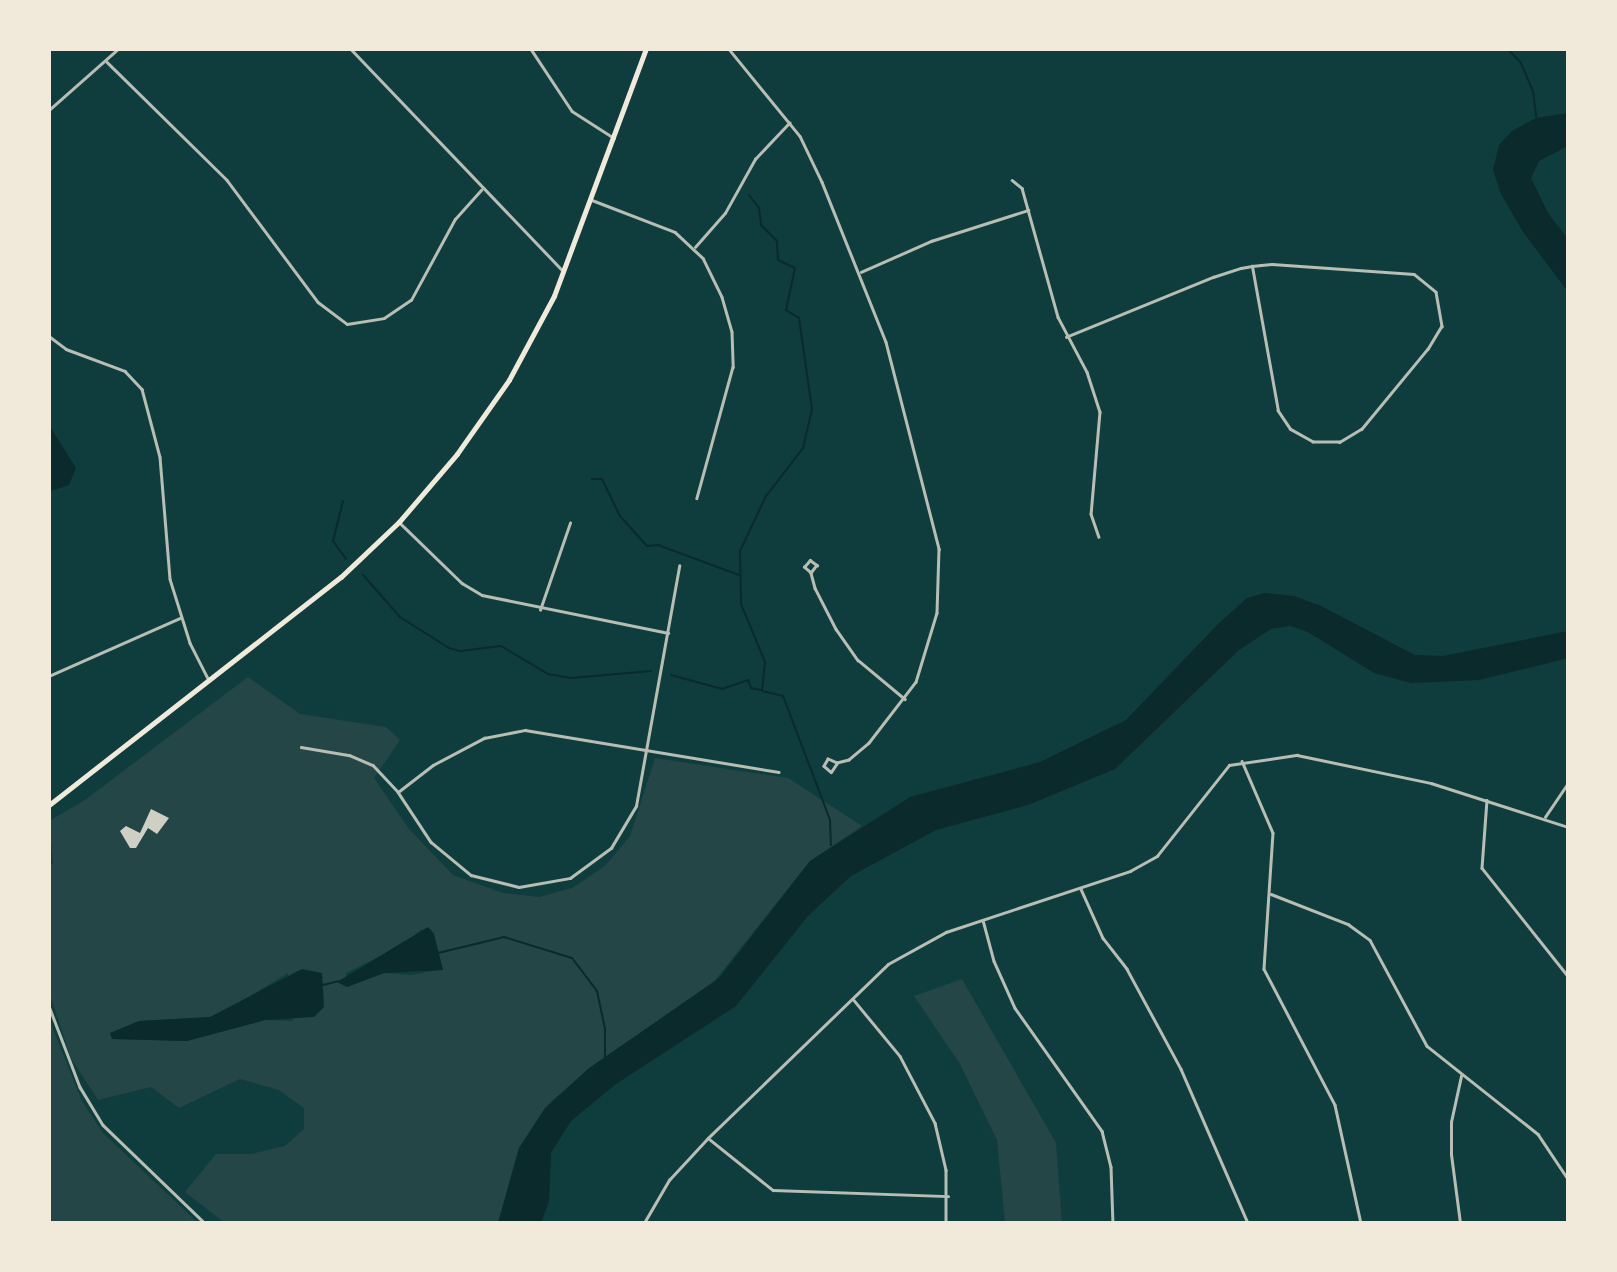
<!DOCTYPE html>
<style>
body{margin:0}
#map{position:relative;width:1617px;height:1272px;overflow:hidden;background:#0f3d3e;font-family:"DM Sans",sans-serif}
div>[style]{position:absolute}
[style*='--x']{left:calc(var(--x)*1px);top:calc(var(--y)*1px);width:calc(var(--w)*1px);rotate:calc(var(--a)*1deg)}
.green>*{inset:0;background:#244646}
.water>*{inset:0;background:#0a2a2b}
.stream>*{height:2px;margin:-1px;padding:0 1px;transform-origin:1px;border-radius:1px;background:#0a2a2b}
.building>*{inset:0;background:#cfcfc3}
.minor>*{height:2.5px;margin:-1.25px;padding:0 1.25px;transform-origin:1.25px;border-radius:1.25px;background:#b8beb3}
.secondary>*{height:4.5px;margin:-2.25px;padding:0 2.25px;transform-origin:2.25px;border-radius:2.25px;background:#f1e9da}
span{translate:-50% -50%;white-space:nowrap;text-align:center;line-height:1.15;-webkit-text-stroke:7px #f1e9da;paint-order:stroke}
.frame{position:absolute;inset:0;border:51px solid #f1e9da;pointer-events:none}
</style>
<div id="map">
<div class="green">
<div style="clip-path:polygon(evenodd,248px 677px,300px 714px,386px 727px,400px 740px,374px 778px,409px 829px,453px 875px,503px 893px,539px 897px,572px 888px,605px 866px,630px 836px,655px 758px,788px 778px,862px 826px,810px 861px,712px 984px,596px 1063px,552px 1101px,519px 1148px,498px 1223px,225px 1223px,185px 1192px,216px 1154px,251px 1154px,285px 1146px,304px 1129px,304px 1108px,279px 1090px,240px 1079px,179px 1108px,151px 1087px,98px 1100px,71px 1058px,49px 992px,49px 865px,53px 864px,49px 821px,85px 800px,248px 677px,431px 929px,443px 969px,411px 975px,384px 973px,347px 987px,346px 973px,403px 945px,421px 930px,431px 929px,248px 677px,288px 973px,293px 1021px,265px 1020px,187px 1041px,112px 1039px,139px 1021px,210px 1017px,224px 1012px,288px 973px)"></div>
<div style="clip-path:polygon(962px 979px,1056px 1143px,1062px 1223px,1005px 1223px,997px 1140px,960px 1064px,914px 996px)"></div>
<div style="clip-path:polygon(49px 1019px,82px 1101px,103px 1133px,198px 1223px,49px 1223px)"></div>
</div>
<div class="water">
<div style="clip-path:polygon(1568px 113px,1568px 146px,1539px 161px,1531px 178px,1548px 213px,1568px 239px,1568px 292px,1523px 232px,1501px 194px,1493px 170px,1499px 145px,1512px 131px,1536px 118px)"></div>
<div style="clip-path:polygon(49px 425px,76px 468px,69px 485px,51px 491px)"></div>
<div style="clip-path:polygon(1265px 593px,1294px 596px,1321px 606px,1415px 655px,1443px 656px,1568px 631px,1568px 658px,1479px 680px,1411px 683px,1374px 673px,1308px 632px,1290px 626px,1271px 629px,1239px 650px,1115px 769px,1028px 805px,936px 830px,851px 876px,808px 916px,736px 1006px,616px 1084px,571px 1121px,551px 1153px,549px 1201px,541px 1223px,498px 1223px,519px 1148px,545px 1108px,588px 1069px,719px 978px,810px 861px,910px 797px,1040px 762px,1126px 720px,1218px 624px,1247px 598px)"></div>
<div style="clip-path:polygon(428px 927px,434px 934px,443px 970px,384px 973px,347px 987px,337px 982px)"></div>
<div style="clip-path:polygon(302px 969px,322px 973px,324px 1007px,314px 1017px,265px 1020px,187px 1041px,112px 1039px,110px 1033px,139px 1021px,210px 1017px)"></div>
</div>
<div class="stream">
<div style="--x:1508;--y:49;--w:19;--a:47"></div>
<div style="--x:1521;--y:63;--w:30;--a:67"></div>
<div style="--x:1533;--y:91;--w:26;--a:83"></div>
<div style="--x:749;--y:195;--w:16;--a:52"></div>
<div style="--x:759;--y:208;--w:17;--a:83"></div>
<div style="--x:761;--y:225;--w:23;--a:45"></div>
<div style="--x:777;--y:241;--w:19;--a:87"></div>
<div style="--x:778;--y:260;--w:19;--a:25"></div>
<div style="--x:795;--y:268;--w:43;--a:102.1"></div>
<div style="--x:786;--y:310;--w:15;--a:32"></div>
<div style="--x:799;--y:318;--w:92;--a:81.9"></div>
<div style="--x:812;--y:409;--w:40;--a:103"></div>
<div style="--x:803;--y:448;--w:61;--a:127.6"></div>
<div style="--x:766;--y:496;--w:61;--a:115.3"></div>
<div style="--x:740;--y:551;--w:53;--a:88.9"></div>
<div style="--x:741;--y:604;--w:63;--a:67.5"></div>
<div style="--x:765;--y:662;--w:29;--a:96"></div>
<div style="--x:762;--y:691;--w:22;--a:13"></div>
<div style="--x:783;--y:696;--w:133;--a:69.2"></div>
<div style="--x:830;--y:820;--w:25;--a:88"></div>
<div style="--x:592;--y:479;--w:10;--a:0"></div>
<div style="--x:602;--y:479;--w:41;--a:64.1"></div>
<div style="--x:620;--y:516;--w:40;--a:48"></div>
<div style="--x:647;--y:546;--w:11;--a:-5"></div>
<div style="--x:658;--y:545;--w:86;--a:20.3"></div>
<div style="--x:343;--y:501;--w:41;--a:104"></div>
<div style="--x:333;--y:541;--w:22;--a:54"></div>
<div style="--x:363;--y:575;--w:56;--a:48.6"></div>
<div style="--x:400;--y:617;--w:58;--a:32.3"></div>
<div style="--x:449;--y:648;--w:11;--a:15"></div>
<div style="--x:460;--y:651;--w:41;--a:-7"></div>
<div style="--x:501;--y:646;--w:55;--a:30.8"></div>
<div style="--x:548;--y:674;--w:23;--a:10"></div>
<div style="--x:571;--y:678;--w:80;--a:-5"></div>
<div style="--x:671;--y:675;--w:53;--a:15.4"></div>
<div style="--x:722;--y:689;--w:28;--a:-19"></div>
<div style="--x:748;--y:680;--w:9;--a:69"></div>
<div style="--x:751;--y:688;--w:10;--a:11"></div>
<div style="--x:438;--y:953;--w:68;--a:-13.6"></div>
<div style="--x:504;--y:937;--w:71;--a:17.2"></div>
<div style="--x:572;--y:958;--w:41;--a:52.9"></div>
<div style="--x:597;--y:991;--w:38;--a:78"></div>
<div style="--x:605;--y:1028;--w:31;--a:90"></div>
<div style="--x:323;--y:985;--w:16;--a:-14"></div>
</div>
<div class="building">
<div style="clip-path:polygon(151px 809px,169px 818px,157px 834px,148px 828px,136px 848px,130px 848px,120px 831px,126px 826px,140px 833px)"></div>
</div>
<div class="minor">
<div style="--x:351;--y:49;--w:308;--a:46.3"></div>
<div style="--x:531;--y:49;--w:74;--a:56.5"></div>
<div style="--x:572;--y:111;--w:50;--a:32.7"></div>
<div style="--x:729;--y:49;--w:112;--a:50.8"></div>
<div style="--x:800;--y:136;--w:51;--a:64.4"></div>
<div style="--x:822;--y:182;--w:172;--a:68.2"></div>
<div style="--x:886;--y:342;--w:214;--a:75.6"></div>
<div style="--x:939;--y:549;--w:64;--a:91.8"></div>
<div style="--x:937;--y:613;--w:72;--a:106.9"></div>
<div style="--x:916;--y:682;--w:77;--a:127.6"></div>
<div style="--x:869;--y:743;--w:26;--a:140"></div>
<div style="--x:849;--y:760;--w:12;--a:166"></div>
<div style="--x:837;--y:763;--w:10;--a:-156"></div>
<div style="--x:828;--y:759;--w:8;--a:120"></div>
<div style="--x:824;--y:766;--w:9;--a:41"></div>
<div style="--x:831;--y:772;--w:11;--a:-56"></div>
<div style="--x:107;--y:62;--w:168;--a:44.5"></div>
<div style="--x:227;--y:180;--w:152;--a:53.3"></div>
<div style="--x:318;--y:302;--w:36;--a:37"></div>
<div style="--x:347;--y:324;--w:37;--a:-9"></div>
<div style="--x:384;--y:318;--w:32;--a:-34"></div>
<div style="--x:411;--y:300;--w:92;--a:-61.5"></div>
<div style="--x:455;--y:219;--w:39;--a:-48"></div>
<div style="--x:49;--y:110;--w:92;--a:-41.5"></div>
<div style="--x:1012;--y:180;--w:13;--a:39"></div>
<div style="--x:1022;--y:188;--w:134;--a:74.4"></div>
<div style="--x:1058;--y:317;--w:62;--a:62.2"></div>
<div style="--x:1087;--y:372;--w:42;--a:72"></div>
<div style="--x:1100;--y:412;--w:102;--a:95"></div>
<div style="--x:1091;--y:514;--w:24;--a:71"></div>
<div style="--x:592;--y:200;--w:89;--a:21.1"></div>
<div style="--x:675;--y:232;--w:38;--a:43"></div>
<div style="--x:703;--y:258;--w:43;--a:64"></div>
<div style="--x:722;--y:297;--w:36;--a:74"></div>
<div style="--x:732;--y:332;--w:35;--a:88"></div>
<div style="--x:733;--y:367;--w:136;--a:105.4"></div>
<div style="--x:695;--y:247;--w:45;--a:-48.6"></div>
<div style="--x:725;--y:213;--w:62;--a:-60.9"></div>
<div style="--x:755;--y:159;--w:50;--a:-46.6"></div>
<div style="--x:861;--y:272;--w:77;--a:-23.9"></div>
<div style="--x:931;--y:241;--w:102;--a:-17.7"></div>
<div style="--x:49;--y:336;--w:21;--a:37"></div>
<div style="--x:66;--y:349;--w:63;--a:20.4"></div>
<div style="--x:125;--y:371;--w:25;--a:47"></div>
<div style="--x:142;--y:389;--w:70;--a:75.2"></div>
<div style="--x:160;--y:457;--w:122;--a:85.3"></div>
<div style="--x:170;--y:579;--w:67;--a:72.6"></div>
<div style="--x:190;--y:643;--w:39;--a:63"></div>
<div style="--x:1066;--y:337;--w:159;--a:-22.2"></div>
<div style="--x:1213;--y:277;--w:29;--a:-18"></div>
<div style="--x:1241;--y:268;--w:11;--a:-10"></div>
<div style="--x:1252;--y:266;--w:9;--a:-6"></div>
<div style="--x:1261;--y:265;--w:11;--a:-5"></div>
<div style="--x:1272;--y:264;--w:142;--a:4"></div>
<div style="--x:1414;--y:274;--w:28;--a:39"></div>
<div style="--x:1436;--y:292;--w:35;--a:80"></div>
<div style="--x:1442;--y:326;--w:27;--a:121"></div>
<div style="--x:1428;--y:349;--w:104;--a:129.5"></div>
<div style="--x:1362;--y:429;--w:26;--a:149"></div>
<div style="--x:1340;--y:442;--w:27;--a:180"></div>
<div style="--x:1313;--y:442;--w:26;--a:-151"></div>
<div style="--x:1290;--y:429;--w:22;--a:-124"></div>
<div style="--x:1278;--y:411;--w:147;--a:-100.2"></div>
<div style="--x:399;--y:522;--w:88;--a:44.1"></div>
<div style="--x:462;--y:583;--w:23;--a:31"></div>
<div style="--x:482;--y:595;--w:190;--a:11.5"></div>
<div style="--x:811;--y:573;--w:9;--a:-139"></div>
<div style="--x:804;--y:567;--w:9;--a:-49"></div>
<div style="--x:810;--y:560;--w:9;--a:36"></div>
<div style="--x:817;--y:565;--w:10;--a:127"></div>
<div style="--x:811;--y:573;--w:16;--a:75"></div>
<div style="--x:815;--y:588;--w:46;--a:62.9"></div>
<div style="--x:836;--y:629;--w:38;--a:55"></div>
<div style="--x:858;--y:660;--w:61;--a:39.7"></div>
<div style="--x:540;--y:610;--w:92;--a:-71"></div>
<div style="--x:49;--y:676;--w:143;--a:-23.9"></div>
<div style="--x:301;--y:747;--w:49;--a:9.5"></div>
<div style="--x:349;--y:755;--w:26;--a:23"></div>
<div style="--x:373;--y:765;--w:37;--a:47"></div>
<div style="--x:398;--y:792;--w:60;--a:56.6"></div>
<div style="--x:431;--y:842;--w:52;--a:39.5"></div>
<div style="--x:471;--y:875;--w:49;--a:14"></div>
<div style="--x:519;--y:887;--w:52;--a:-10"></div>
<div style="--x:570;--y:878;--w:51;--a:-36.2"></div>
<div style="--x:611;--y:848;--w:49;--a:-59.2"></div>
<div style="--x:636;--y:806;--w:244;--a:-79.8"></div>
<div style="--x:1242;--y:761;--w:78;--a:66.7"></div>
<div style="--x:1273;--y:833;--w:136;--a:93.8"></div>
<div style="--x:1264;--y:969;--w:153;--a:62.4"></div>
<div style="--x:1335;--y:1105;--w:121;--a:77.6"></div>
<div style="--x:398;--y:792;--w:44;--a:-37.6"></div>
<div style="--x:433;--y:765;--w:58;--a:-27.9"></div>
<div style="--x:484;--y:738;--w:42;--a:-11"></div>
<div style="--x:525;--y:730;--w:257;--a:9.4"></div>
<div style="--x:1487;--y:800;--w:68;--a:94.2"></div>
<div style="--x:1482;--y:868;--w:138;--a:51.5"></div>
<div style="--x:1545;--y:817;--w:41;--a:-55.9"></div>
<div style="--x:1081;--y:889;--w:54;--a:65.8"></div>
<div style="--x:1103;--y:938;--w:39;--a:52"></div>
<div style="--x:1127;--y:969;--w:114;--a:61.6"></div>
<div style="--x:1181;--y:1069;--w:168;--a:66.5"></div>
<div style="--x:1271;--y:894;--w:83;--a:21.3"></div>
<div style="--x:1348;--y:924;--w:27;--a:36"></div>
<div style="--x:1370;--y:940;--w:120;--a:61.7"></div>
<div style="--x:1427;--y:1046;--w:142;--a:38.4"></div>
<div style="--x:1538;--y:1134;--w:54;--a:56.3"></div>
<div style="--x:983;--y:920;--w:42;--a:75"></div>
<div style="--x:994;--y:961;--w:51;--a:65.9"></div>
<div style="--x:1015;--y:1008;--w:151;--a:54.7"></div>
<div style="--x:1102;--y:1131;--w:37;--a:76"></div>
<div style="--x:1111;--y:1167;--w:56;--a:88"></div>
<div style="--x:853;--y:999;--w:74;--a:50.5"></div>
<div style="--x:900;--y:1056;--w:76;--a:62.4"></div>
<div style="--x:935;--y:1123;--w:48;--a:76.8"></div>
<div style="--x:946;--y:1170;--w:53;--a:90"></div>
<div style="--x:49;--y:1006;--w:87;--a:69.1"></div>
<div style="--x:80;--y:1087;--w:44;--a:58.8"></div>
<div style="--x:103;--y:1125;--w:141;--a:43.9"></div>
<div style="--x:708;--y:1138;--w:83;--a:38.7"></div>
<div style="--x:773;--y:1190;--w:175;--a:2"></div>
<div style="--x:644;--y:1223;--w:50;--a:-59.8"></div>
<div style="--x:669;--y:1180;--w:57;--a:-47.1"></div>
<div style="--x:708;--y:1138;--w:250;--a:-44"></div>
<div style="--x:888;--y:964;--w:66;--a:-28.9"></div>
<div style="--x:946;--y:932;--w:194;--a:-18.3"></div>
<div style="--x:1130;--y:871;--w:31;--a:-29"></div>
<div style="--x:1157;--y:856;--w:116;--a:-51.6"></div>
<div style="--x:1229;--y:765;--w:69;--a:-8.4"></div>
<div style="--x:1297;--y:755;--w:137;--a:11.8"></div>
<div style="--x:1431;--y:783;--w:144;--a:17.8"></div>
<div style="--x:1460;--y:1223;--w:69;--a:-97.5"></div>
<div style="--x:1451;--y:1155;--w:33;--a:-90"></div>
<div style="--x:1451;--y:1122;--w:47;--a:-77.7"></div>
</div>
<div class="secondary">
<div style="--x:49;--y:805;--w:370;--a:-38"></div>
<div style="--x:341;--y:577;--w:80;--a:-43.5"></div>
<div style="--x:399;--y:522;--w:89;--a:-49.5"></div>
<div style="--x:457;--y:454;--w:90;--a:-54.9"></div>
<div style="--x:509;--y:380;--w:95;--a:-61.8"></div>
<div style="--x:554;--y:296;--w:264;--a:-69.6"></div>
</div>
<div class="frame"></div>
</div>
